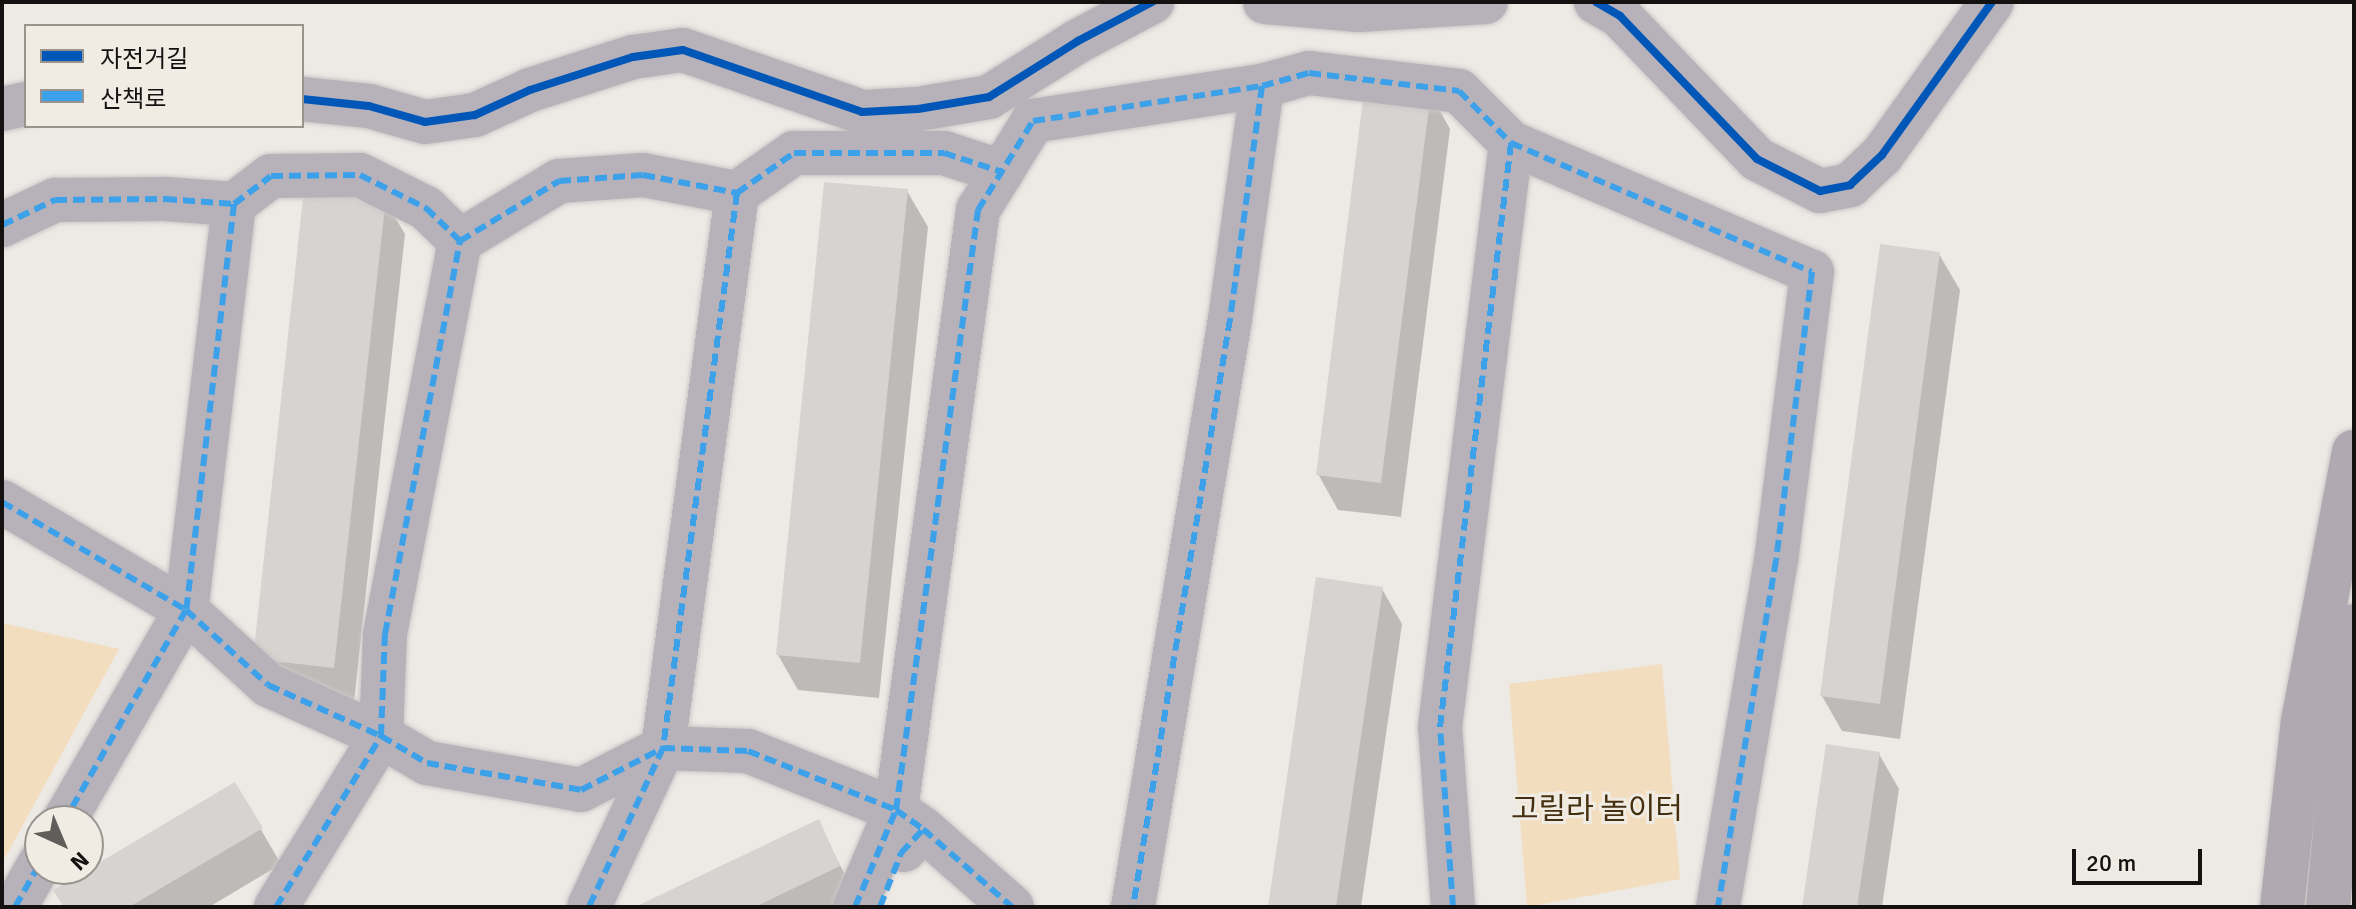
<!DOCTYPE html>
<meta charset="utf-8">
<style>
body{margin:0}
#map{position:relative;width:2356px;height:909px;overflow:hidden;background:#edeae6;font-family:Signika,"Noto Sans KR",sans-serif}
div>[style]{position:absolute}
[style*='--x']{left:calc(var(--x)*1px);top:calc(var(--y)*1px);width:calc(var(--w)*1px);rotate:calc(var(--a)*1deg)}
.green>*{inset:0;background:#f3ddbf}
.shadow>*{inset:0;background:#0003}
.building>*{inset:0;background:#d6d3d1}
.roads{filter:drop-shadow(0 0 2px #c9c7c5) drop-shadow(0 0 2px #c9c7c5)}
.minor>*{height:44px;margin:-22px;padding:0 22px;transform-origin:22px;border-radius:22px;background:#b7b1ba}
.major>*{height:44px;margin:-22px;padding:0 22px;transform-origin:22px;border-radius:22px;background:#b1a9b2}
.quiet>*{height:6px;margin-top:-3px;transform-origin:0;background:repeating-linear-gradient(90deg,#3da1ea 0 12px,transparent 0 18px)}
.cycleway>*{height:8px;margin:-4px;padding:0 4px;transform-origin:4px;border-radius:4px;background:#0057b8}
span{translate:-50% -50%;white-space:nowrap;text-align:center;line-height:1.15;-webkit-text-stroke:6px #f0ebe3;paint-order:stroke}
.park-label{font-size:30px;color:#443010}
.frame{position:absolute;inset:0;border:4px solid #141210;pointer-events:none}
.legend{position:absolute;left:24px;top:24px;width:280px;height:104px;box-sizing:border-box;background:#f0ebe3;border:2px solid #98948f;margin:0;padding:10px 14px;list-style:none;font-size:24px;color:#141210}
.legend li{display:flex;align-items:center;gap:16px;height:40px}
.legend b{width:40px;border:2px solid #98948f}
.north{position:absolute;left:24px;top:805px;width:80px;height:80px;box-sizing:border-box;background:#f0ebe3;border:2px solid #98948f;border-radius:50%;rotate:136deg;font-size:22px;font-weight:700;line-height:32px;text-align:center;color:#141210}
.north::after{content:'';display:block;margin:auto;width:28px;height:36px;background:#605e5b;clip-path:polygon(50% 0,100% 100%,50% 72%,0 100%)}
.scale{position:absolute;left:2072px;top:849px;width:130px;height:36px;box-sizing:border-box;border:4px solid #141210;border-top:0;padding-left:10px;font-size:24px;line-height:28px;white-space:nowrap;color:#141210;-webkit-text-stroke:6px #f0ebe3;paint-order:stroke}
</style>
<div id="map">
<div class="green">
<div style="clip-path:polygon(2px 623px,119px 649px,5px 858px,2px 857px)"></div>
<div style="clip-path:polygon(1662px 664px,1680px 879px,1527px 907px,1509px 684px)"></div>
</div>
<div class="shadow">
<div style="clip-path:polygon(1430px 93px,1450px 129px,1401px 517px,1338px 510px,1318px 474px)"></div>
<div style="clip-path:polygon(907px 191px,928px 227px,879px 698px,798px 690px,778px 655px)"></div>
<div style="clip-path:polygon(384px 199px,405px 234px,354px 702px,255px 659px)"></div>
<div style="clip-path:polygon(1939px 254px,1960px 290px,1900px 739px,1842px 731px,1822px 696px)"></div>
<div style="clip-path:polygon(1382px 589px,1402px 624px,1361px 907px,1270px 907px)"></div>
<div style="clip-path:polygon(1879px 754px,1899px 789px,1882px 907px,1804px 907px)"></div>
<div style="clip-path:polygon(235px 785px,281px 864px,209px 907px,65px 907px)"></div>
<div style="clip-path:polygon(818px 822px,859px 902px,848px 907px,639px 907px)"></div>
</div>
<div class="building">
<div style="clip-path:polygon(1365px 83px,1431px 92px,1381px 483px,1316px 475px)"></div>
<div style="clip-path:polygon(824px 182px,908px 189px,860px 663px,776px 655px)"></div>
<div style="clip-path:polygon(304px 188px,386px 197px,334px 668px,253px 659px)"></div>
<div style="clip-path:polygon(1880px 244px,1940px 252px,1880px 704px,1820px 696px)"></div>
<div style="clip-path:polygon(1316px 577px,1383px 587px,1336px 907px,1268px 907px)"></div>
<div style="clip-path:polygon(1826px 744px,1880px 752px,1857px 907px,1802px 907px)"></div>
<div style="clip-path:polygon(235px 782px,263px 828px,129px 907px,64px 907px,53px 890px)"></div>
<div style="clip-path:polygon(819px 819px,840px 866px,755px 907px,635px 907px)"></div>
</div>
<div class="roads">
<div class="minor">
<div style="--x:1265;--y:2;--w:94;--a:4.9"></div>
<div style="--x:1359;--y:10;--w:127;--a:-3.6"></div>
<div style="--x:1596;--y:2;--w:28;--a:30"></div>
<div style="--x:1620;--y:16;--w:198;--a:46.2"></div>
<div style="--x:1757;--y:159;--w:71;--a:26.9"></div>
<div style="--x:1820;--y:191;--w:31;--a:-11"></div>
<div style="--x:1850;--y:185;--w:44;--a:-43.2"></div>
<div style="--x:1882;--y:155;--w:188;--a:-54.3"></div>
<div style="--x:1262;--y:86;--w:49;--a:-15.5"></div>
<div style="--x:1309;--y:73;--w:151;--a:6.8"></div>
<div style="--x:1459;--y:91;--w:74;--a:45"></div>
<div style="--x:302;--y:99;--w:67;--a:6"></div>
<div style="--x:369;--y:106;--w:58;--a:15.9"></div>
<div style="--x:425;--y:122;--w:50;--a:-8"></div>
<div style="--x:475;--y:115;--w:60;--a:-24.4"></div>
<div style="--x:530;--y:90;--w:108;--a:-17.8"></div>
<div style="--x:633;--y:57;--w:50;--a:-8"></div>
<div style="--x:683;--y:50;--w:189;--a:19.1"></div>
<div style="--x:862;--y:112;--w:56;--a:-3.1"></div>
<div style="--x:918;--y:109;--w:72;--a:-9.6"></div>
<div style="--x:989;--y:97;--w:105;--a:-32.2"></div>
<div style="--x:1078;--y:41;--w:84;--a:-27.8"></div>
<div style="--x:2;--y:109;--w:25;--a:-12"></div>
<div style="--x:737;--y:193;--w:70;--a:-35.1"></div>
<div style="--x:794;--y:153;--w:150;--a:0"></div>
<div style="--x:944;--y:153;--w:61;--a:18.1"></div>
<div style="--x:234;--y:204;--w:46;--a:-37.1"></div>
<div style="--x:271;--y:176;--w:89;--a:-0.6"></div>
<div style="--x:360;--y:175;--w:74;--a:26.6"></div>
<div style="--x:426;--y:208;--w:47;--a:44.1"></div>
<div style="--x:2;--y:225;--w:59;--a:-25.3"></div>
<div style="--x:55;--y:200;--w:110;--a:-0.5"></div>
<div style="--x:165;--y:199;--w:69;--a:4.1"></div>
<div style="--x:234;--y:204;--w:409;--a:96.7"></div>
<div style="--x:186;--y:610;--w:244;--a:120"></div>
<div style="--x:2;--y:502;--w:213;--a:30.4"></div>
<div style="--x:186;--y:610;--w:111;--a:42.4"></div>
<div style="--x:268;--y:685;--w:124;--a:24.3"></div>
<div style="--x:381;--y:736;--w:53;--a:30.4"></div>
<div style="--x:427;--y:763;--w:156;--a:9.9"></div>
<div style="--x:581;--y:790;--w:92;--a:-27.1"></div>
<div style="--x:663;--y:748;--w:85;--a:2"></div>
<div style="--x:748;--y:751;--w:159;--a:21.7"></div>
<div style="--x:896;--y:810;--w:33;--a:35"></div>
<div style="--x:904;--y:850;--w:28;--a:-48"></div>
<div style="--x:923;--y:829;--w:118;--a:41.2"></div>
<div style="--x:15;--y:907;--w:51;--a:-60.4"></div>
<div style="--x:276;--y:907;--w:201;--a:-58.4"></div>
<div style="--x:381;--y:736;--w:102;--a:-87.8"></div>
<div style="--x:385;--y:634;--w:400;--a:-79.2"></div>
<div style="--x:460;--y:241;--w:116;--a:-31.2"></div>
<div style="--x:559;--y:181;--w:84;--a:-4.1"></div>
<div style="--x:643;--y:175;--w:96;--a:10.8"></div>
<div style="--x:737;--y:193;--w:560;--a:97.59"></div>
<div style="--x:663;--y:748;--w:175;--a:115"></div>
<div style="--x:855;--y:907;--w:105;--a:-67.1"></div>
<div style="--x:896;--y:810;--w:606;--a:-82.22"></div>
<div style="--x:978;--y:210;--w:105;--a:-58.3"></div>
<div style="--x:1033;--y:121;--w:232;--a:-8.7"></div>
<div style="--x:1262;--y:86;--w:235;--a:97.8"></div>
<div style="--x:1230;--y:319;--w:596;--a:99.37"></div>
<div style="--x:1453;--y:907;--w:180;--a:-94.1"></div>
<div style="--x:1440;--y:727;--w:588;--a:-83.07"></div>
<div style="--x:1511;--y:143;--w:327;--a:23.2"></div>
<div style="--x:1812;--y:272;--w:290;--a:97.1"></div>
<div style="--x:1776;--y:560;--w:352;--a:99.5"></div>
</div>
<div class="major">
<div style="--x:2282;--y:907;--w:187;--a:-83.6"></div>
<div style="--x:2303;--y:721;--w:274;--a:-79.3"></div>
<div style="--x:2328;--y:907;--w:282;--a:-84.7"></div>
</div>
</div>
<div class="quiet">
<div style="--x:1262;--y:86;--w:49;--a:-15.5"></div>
<div style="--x:1309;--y:73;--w:151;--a:6.8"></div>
<div style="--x:1459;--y:91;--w:74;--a:45"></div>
<div style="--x:737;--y:193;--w:70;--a:-35.1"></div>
<div style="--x:794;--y:153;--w:150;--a:0"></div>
<div style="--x:944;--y:153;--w:61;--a:18.1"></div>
<div style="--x:234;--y:204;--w:46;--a:-37.1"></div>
<div style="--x:271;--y:176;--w:89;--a:-0.6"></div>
<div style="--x:360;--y:175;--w:74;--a:26.6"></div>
<div style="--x:426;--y:208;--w:47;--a:44.1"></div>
<div style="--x:2;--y:225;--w:59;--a:-25.3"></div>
<div style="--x:55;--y:200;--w:110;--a:-0.5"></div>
<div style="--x:165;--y:199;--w:69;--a:4.1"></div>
<div style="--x:234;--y:204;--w:409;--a:96.7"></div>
<div style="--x:186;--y:610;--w:244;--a:120"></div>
<div style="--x:2;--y:502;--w:213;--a:30.4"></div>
<div style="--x:186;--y:610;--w:111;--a:42.4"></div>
<div style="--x:268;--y:685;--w:124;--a:24.3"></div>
<div style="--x:381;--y:736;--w:53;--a:30.4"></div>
<div style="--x:427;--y:763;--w:156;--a:9.9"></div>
<div style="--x:581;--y:790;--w:92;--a:-27.1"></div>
<div style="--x:663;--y:748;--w:85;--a:2"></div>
<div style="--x:748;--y:751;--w:159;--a:21.7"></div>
<div style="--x:896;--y:810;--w:33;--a:35"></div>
<div style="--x:15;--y:907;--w:51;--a:-60.4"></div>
<div style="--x:276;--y:907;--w:201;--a:-58.4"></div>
<div style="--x:381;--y:736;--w:102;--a:-87.8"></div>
<div style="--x:385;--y:634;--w:400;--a:-79.2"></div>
<div style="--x:460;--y:241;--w:116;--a:-31.2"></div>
<div style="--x:559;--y:181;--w:84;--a:-4.1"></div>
<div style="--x:643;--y:175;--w:96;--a:10.8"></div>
<div style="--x:737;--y:193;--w:560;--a:97.59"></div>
<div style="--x:663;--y:748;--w:175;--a:115"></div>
<div style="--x:855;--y:907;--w:105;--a:-67.1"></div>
<div style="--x:896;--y:810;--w:606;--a:-82.22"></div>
<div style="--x:978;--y:210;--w:105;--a:-58.3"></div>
<div style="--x:1033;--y:121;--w:232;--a:-8.7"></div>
<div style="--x:1262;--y:86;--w:235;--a:97.8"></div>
<div style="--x:1230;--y:319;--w:596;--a:99.37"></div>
<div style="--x:880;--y:907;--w:58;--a:-68.7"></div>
<div style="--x:901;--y:853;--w:33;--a:-47"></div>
<div style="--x:923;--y:829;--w:118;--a:41.2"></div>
<div style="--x:1453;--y:907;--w:180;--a:-94.1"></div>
<div style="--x:1440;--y:727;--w:588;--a:-83.07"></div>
<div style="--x:1511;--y:143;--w:327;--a:23.2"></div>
<div style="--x:1812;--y:272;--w:290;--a:97.1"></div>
<div style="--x:1776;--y:560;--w:352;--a:99.5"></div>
</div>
<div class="cycleway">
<div style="--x:1596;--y:2;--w:28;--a:30"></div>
<div style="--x:1620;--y:16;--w:198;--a:46.2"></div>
<div style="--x:1757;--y:159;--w:71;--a:26.9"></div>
<div style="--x:1820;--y:191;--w:31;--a:-11"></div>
<div style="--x:1850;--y:185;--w:44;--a:-43.2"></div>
<div style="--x:1882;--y:155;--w:188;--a:-54.3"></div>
<div style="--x:302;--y:99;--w:67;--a:6"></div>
<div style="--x:369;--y:106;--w:58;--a:15.9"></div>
<div style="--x:425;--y:122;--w:50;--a:-8"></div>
<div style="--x:475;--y:115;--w:60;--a:-24.4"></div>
<div style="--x:530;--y:90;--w:108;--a:-17.8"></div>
<div style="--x:633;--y:57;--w:50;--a:-8"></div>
<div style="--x:683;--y:50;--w:189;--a:19.1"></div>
<div style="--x:862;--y:112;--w:56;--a:-3.1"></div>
<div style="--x:918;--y:109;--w:72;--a:-9.6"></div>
<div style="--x:989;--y:97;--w:105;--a:-32.2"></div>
<div style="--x:1078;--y:41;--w:84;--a:-27.8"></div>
</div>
<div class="park-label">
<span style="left:1597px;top:810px">고릴라 놀이터</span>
</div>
<div class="frame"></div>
<ul class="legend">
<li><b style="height:10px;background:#0057b8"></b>자전거길</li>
<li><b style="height:10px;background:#3da1ea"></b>산책로</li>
</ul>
<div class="north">N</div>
<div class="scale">20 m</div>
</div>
